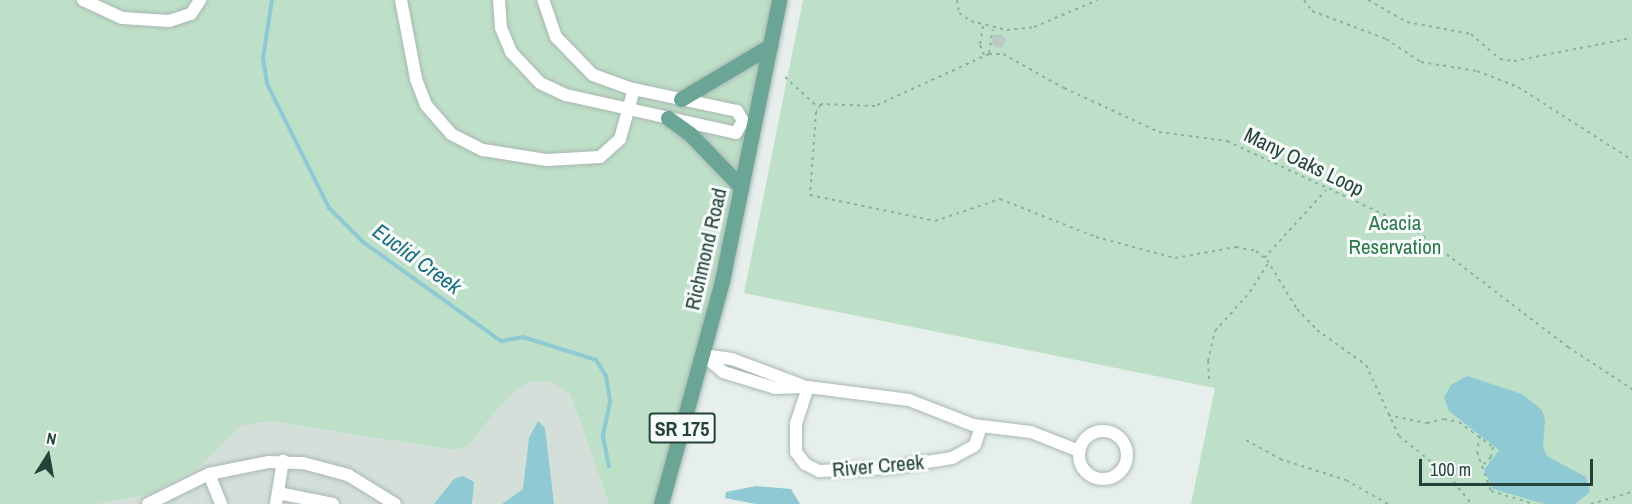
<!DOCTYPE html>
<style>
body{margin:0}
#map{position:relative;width:1632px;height:504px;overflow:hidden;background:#e6efeb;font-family:"Archivo Narrow",sans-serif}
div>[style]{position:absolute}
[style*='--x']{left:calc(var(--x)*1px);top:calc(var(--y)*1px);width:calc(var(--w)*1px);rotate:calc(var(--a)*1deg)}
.built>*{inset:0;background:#d4dfda}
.green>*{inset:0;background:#bfe0c8}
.water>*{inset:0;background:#8ec9d4}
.stream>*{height:4px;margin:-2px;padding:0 2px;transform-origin:2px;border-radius:2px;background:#8ec9d4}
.building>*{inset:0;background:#bbcac4}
.path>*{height:2px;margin-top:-1px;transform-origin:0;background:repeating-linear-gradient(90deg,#86b3a5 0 3px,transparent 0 7.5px)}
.roads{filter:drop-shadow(0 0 2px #a8b8b2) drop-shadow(0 0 2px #a8b8b2)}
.minor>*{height:12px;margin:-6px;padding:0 6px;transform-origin:6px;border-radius:6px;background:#fff}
.minor>.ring{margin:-6px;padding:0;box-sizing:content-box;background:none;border:12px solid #fff;border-radius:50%}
.major>*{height:15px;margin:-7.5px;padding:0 7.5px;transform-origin:7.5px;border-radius:7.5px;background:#6aa596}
span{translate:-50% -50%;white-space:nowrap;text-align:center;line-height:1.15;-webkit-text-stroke:6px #f7fbf9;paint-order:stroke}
.shield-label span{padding:2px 4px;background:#f7fbf9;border:2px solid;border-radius:4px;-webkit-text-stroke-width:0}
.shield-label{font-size:20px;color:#24423a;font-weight:700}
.street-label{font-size:21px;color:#24423a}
.park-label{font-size:21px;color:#2d7a4b}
.water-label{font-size:22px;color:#1c6f80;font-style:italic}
.north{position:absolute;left:18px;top:426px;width:60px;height:60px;-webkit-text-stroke:4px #f7fbf9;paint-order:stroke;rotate:11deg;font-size:16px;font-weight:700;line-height:24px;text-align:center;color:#24423a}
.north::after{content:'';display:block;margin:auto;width:21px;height:27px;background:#24423a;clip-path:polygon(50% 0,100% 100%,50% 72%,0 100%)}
.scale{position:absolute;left:1419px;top:459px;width:174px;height:27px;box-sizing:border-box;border:3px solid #24423a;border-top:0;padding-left:8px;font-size:18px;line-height:21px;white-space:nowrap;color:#24423a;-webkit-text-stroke:4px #f7fbf9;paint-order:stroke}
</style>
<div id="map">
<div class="built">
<div style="clip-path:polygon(531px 381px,551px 382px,570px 394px,609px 504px,98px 504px,150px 494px,198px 468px,240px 426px,270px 421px,451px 450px,469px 446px,494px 413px,515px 391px)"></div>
</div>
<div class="green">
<div style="clip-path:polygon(0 0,779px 0,762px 91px,661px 504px,609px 504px,570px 394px,551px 382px,531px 381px,515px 391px,494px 413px,469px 446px,452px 450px,270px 421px,240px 426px,198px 468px,150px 494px,98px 504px,0 504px)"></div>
<div style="clip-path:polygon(803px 0,1632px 0,1632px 504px,1191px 504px,1215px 388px,744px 293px)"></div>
</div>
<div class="water">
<div style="clip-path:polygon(1467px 376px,1522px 394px,1542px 410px,1545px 420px,1543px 447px,1547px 456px,1586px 477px,1590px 492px,1575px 504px,1545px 504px,1493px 489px,1484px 470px,1499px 450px,1449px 411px,1444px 397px,1451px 385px)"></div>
<div style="clip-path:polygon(538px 421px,545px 428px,554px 504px,502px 504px,523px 489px,529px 438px)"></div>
<div style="clip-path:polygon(463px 476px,474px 482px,472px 504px,434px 504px,454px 479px)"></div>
<div style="clip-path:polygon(756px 486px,791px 489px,800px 504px,756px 504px,725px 498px,726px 492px)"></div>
</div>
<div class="stream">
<div style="--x:272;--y:0;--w:59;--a:98.8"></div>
<div style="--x:263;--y:58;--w:26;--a:81"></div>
<div style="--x:267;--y:84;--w:139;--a:63.4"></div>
<div style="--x:329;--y:208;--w:48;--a:45"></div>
<div style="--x:363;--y:242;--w:170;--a:35.7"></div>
<div style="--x:501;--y:341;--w:22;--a:-10"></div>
<div style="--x:523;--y:337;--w:77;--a:17.5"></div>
<div style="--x:596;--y:360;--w:19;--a:58"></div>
<div style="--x:606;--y:376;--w:26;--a:81"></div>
<div style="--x:610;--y:402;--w:35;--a:102"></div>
<div style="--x:603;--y:436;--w:31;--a:79"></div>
</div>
<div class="building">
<div style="clip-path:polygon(1000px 34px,1006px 39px,1003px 47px,997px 48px,991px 43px,994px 35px)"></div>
</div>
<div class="path">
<div style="--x:957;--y:0;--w:13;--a:81"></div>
<div style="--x:959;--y:13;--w:14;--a:34"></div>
<div style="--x:971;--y:21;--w:37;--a:14"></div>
<div style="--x:1007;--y:30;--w:27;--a:-6"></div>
<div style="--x:1034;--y:27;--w:69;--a:-22.9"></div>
<div style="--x:1304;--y:0;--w:14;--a:54"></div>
<div style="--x:1312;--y:11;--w:79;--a:20.7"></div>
<div style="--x:1386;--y:39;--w:42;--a:33.3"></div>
<div style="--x:1421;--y:62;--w:57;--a:9.1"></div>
<div style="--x:1477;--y:71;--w:44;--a:21.3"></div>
<div style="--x:1518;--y:87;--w:135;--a:32.6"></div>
<div style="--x:1368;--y:0;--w:45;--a:29.4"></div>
<div style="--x:1407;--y:22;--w:65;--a:10.6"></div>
<div style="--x:1471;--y:34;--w:38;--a:41"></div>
<div style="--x:1500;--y:59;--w:14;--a:8"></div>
<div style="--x:1514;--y:61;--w:120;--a:-11"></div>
<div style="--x:983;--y:26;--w:19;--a:99"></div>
<div style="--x:980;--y:45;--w:11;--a:68"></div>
<div style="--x:989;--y:53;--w:24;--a:-81"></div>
<div style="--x:989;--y:54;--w:125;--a:155.5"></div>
<div style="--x:875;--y:106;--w:54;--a:-177.9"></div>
<div style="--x:821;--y:104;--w:9;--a:122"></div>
<div style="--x:816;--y:112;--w:83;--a:94.1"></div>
<div style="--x:810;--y:195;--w:128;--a:11.7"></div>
<div style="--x:935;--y:221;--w:69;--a:-18.7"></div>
<div style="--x:1000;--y:199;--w:103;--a:21.6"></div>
<div style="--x:1096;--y:237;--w:82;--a:14.9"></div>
<div style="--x:1175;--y:258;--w:62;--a:-10.2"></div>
<div style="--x:1236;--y:247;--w:20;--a:11"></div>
<div style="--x:1256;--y:251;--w:14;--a:39"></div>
<div style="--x:1267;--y:260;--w:57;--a:58.5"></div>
<div style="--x:1297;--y:309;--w:29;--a:46"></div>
<div style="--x:1317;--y:330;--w:60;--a:35.5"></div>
<div style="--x:1366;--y:365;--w:78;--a:65.1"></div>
<div style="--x:1399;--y:436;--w:64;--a:38.7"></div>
<div style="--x:1449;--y:476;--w:36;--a:51"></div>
<div style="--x:989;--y:54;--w:14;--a:0"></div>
<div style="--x:1003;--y:54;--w:70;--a:29.1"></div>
<div style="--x:1064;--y:88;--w:105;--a:24.9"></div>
<div style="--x:1159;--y:132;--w:69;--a:7.5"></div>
<div style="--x:1227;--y:141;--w:203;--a:25.1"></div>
<div style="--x:1411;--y:227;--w:198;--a:37.4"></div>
<div style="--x:1568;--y:347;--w:77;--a:33.3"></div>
<div style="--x:785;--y:77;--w:46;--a:42.4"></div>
<div style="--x:1264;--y:258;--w:92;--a:-47.6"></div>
<div style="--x:1209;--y:379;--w:18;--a:-93"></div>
<div style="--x:1208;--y:361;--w:31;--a:-77"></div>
<div style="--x:1215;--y:331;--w:52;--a:-48.1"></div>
<div style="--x:1250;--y:292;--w:34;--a:-58"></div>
<div style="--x:1388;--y:415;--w:40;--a:12"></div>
<div style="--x:1427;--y:423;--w:17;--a:-13"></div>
<div style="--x:1444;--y:419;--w:15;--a:11"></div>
<div style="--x:1459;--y:422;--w:42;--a:36.3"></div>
<div style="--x:1493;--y:447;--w:10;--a:101"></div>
<div style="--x:1491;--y:457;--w:14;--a:135"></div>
<div style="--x:1480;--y:436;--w:16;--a:101"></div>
<div style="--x:1477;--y:452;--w:41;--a:70.3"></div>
<div style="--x:1491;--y:491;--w:45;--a:16.8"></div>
<div style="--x:1246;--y:440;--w:39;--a:29"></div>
<div style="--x:1280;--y:459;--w:69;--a:17.7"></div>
<div style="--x:1346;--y:480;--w:48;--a:29.7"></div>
<div style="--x:1591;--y:504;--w:43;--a:-16.3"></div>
</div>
<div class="roads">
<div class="minor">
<div style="--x:83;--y:0;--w:43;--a:24.8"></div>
<div style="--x:122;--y:18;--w:47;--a:3.7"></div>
<div style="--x:169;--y:21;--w:23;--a:-18"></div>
<div style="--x:191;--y:14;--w:17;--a:-57"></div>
<div style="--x:401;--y:0;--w:80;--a:79.2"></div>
<div style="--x:416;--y:79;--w:28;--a:69"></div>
<div style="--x:426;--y:105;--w:38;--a:49"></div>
<div style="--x:451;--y:134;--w:36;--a:27"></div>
<div style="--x:483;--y:150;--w:65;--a:8.9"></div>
<div style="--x:547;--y:160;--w:53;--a:-3.2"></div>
<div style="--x:600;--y:157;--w:27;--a:-42"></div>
<div style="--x:620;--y:139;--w:52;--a:-74.4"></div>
<div style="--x:499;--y:0;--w:28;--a:86"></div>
<div style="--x:501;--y:28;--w:26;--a:67"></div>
<div style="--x:511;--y:52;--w:42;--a:46.9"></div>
<div style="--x:540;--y:83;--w:29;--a:25"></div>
<div style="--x:566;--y:95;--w:174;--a:12.6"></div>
<div style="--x:736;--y:133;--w:14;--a:-60"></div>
<div style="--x:743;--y:121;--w:12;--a:-121"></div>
<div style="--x:737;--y:111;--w:110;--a:-168"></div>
<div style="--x:629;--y:88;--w:38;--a:-160"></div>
<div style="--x:593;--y:75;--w:53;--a:-134.2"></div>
<div style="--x:556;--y:37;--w:39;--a:-109"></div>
<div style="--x:703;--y:355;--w:26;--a:40"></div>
<div style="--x:723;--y:372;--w:54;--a:17.1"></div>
<div style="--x:775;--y:388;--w:33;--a:-2"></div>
<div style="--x:808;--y:387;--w:102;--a:7.3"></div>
<div style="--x:909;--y:400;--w:69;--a:21.3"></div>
<div style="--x:973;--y:425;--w:58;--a:6.9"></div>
<div style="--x:1031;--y:432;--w:52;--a:21.6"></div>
<div style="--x:703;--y:355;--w:29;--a:8"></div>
<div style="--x:732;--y:359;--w:74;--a:20.6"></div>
<div style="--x:808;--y:387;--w:38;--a:108"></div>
<div style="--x:796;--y:423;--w:29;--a:90"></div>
<div style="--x:796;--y:452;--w:15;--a:53"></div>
<div style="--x:805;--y:464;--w:16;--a:27"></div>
<div style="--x:819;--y:471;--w:70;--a:-2.5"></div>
<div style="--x:889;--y:468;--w:64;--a:-9"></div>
<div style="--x:952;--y:458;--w:26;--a:-29"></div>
<div style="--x:975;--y:445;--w:19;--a:-72"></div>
<div class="ring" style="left:1079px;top:431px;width:36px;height:36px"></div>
<div style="--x:209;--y:474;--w:60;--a:-11.5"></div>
<div style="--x:268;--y:462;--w:35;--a:2"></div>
<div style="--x:303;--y:463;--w:47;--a:14.9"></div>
<div style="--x:348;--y:475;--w:55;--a:31.7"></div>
<div style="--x:278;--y:493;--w:56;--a:11.3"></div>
<div style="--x:148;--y:504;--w:68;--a:-26.2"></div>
<div style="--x:209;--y:474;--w:32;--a:68"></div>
<div style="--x:276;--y:504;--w:44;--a:-80.8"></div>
</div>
<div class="major">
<div style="--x:681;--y:99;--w:104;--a:-30.8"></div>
<div style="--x:668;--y:118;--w:27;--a:36"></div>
<div style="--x:690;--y:134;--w:74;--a:46.1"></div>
<div style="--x:661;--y:504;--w:231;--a:-74.7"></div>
<div style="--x:722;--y:281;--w:287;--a:-78.5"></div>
</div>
</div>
<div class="shield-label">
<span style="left:682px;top:428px">SR 175</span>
</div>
<div class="street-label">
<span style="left:1304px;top:162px;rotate:26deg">Many Oaks Loop</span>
<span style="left:706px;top:249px;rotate:-77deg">Richmond Road</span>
<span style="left:878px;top:466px;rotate:-5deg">River Creek</span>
</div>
<div class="park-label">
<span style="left:1395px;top:235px">Acacia<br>Reservation</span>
</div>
<div class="water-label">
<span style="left:417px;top:259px;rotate:36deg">Euclid Creek</span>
</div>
<div class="north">N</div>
<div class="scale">100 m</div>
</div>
